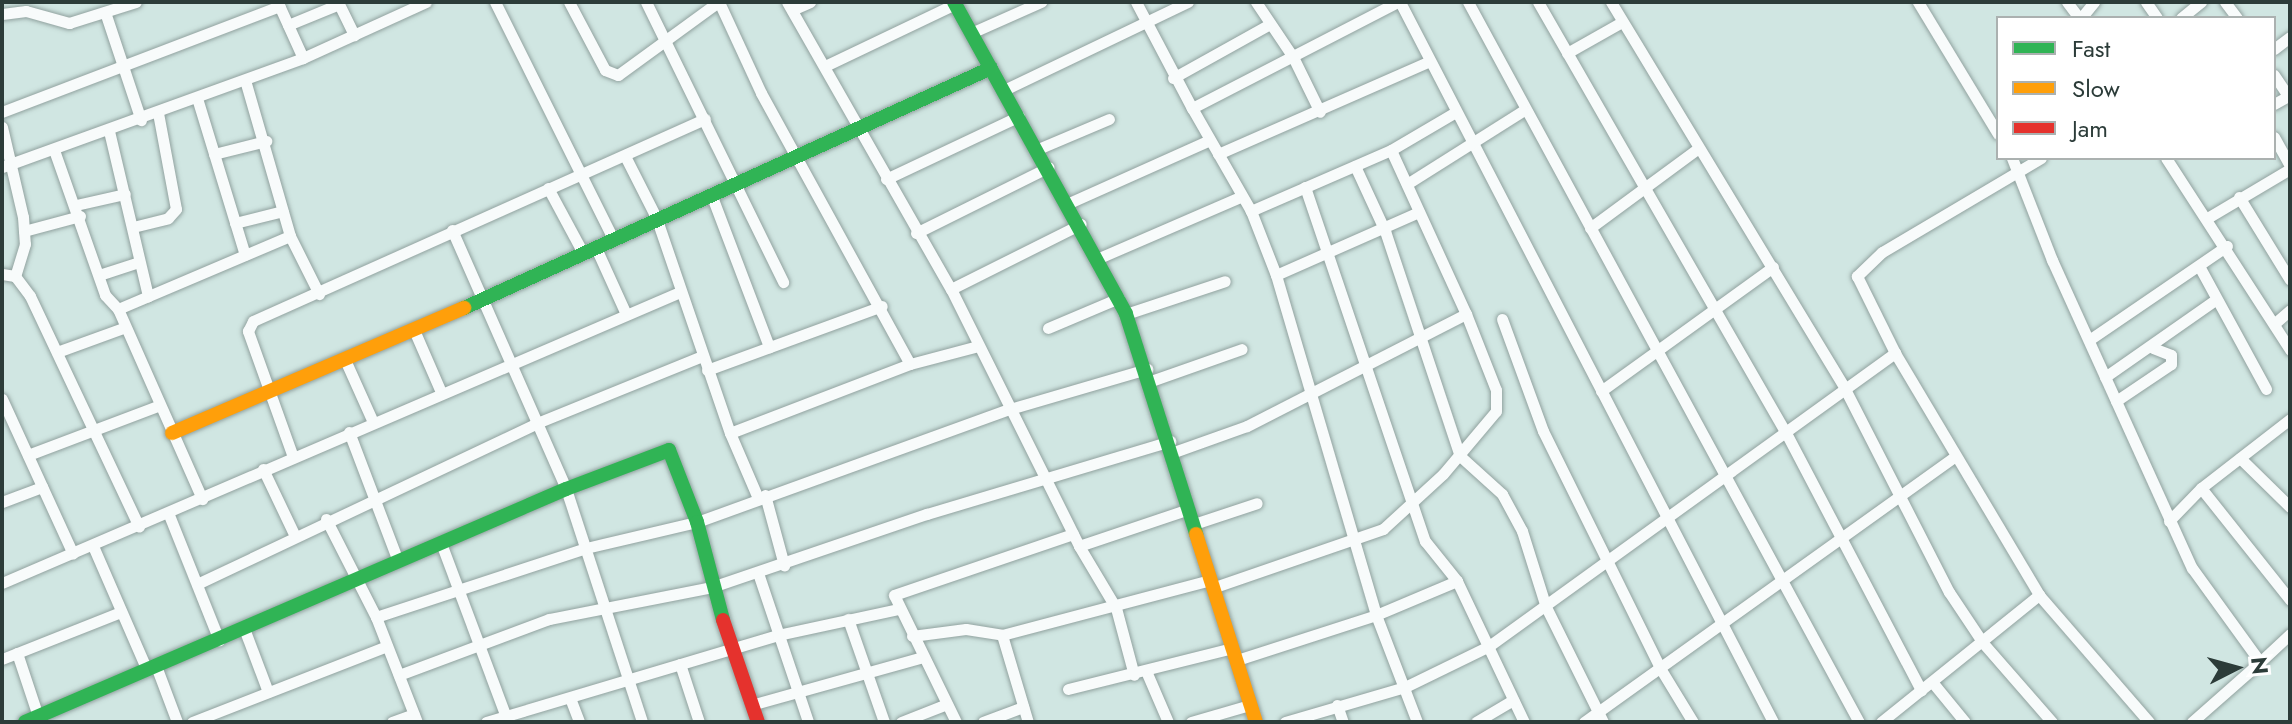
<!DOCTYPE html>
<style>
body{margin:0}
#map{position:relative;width:2292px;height:724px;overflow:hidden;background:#d0e6e2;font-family:Jost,sans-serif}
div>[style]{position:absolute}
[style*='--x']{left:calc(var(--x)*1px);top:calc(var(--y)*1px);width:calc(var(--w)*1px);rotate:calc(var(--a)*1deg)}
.roads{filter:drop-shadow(0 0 2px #91a29f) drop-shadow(0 0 2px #91a29f)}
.street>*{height:11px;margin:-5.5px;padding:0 5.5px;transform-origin:5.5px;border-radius:5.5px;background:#f8fbfb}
.fast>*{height:14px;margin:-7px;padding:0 7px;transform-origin:7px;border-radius:7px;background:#30b455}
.slow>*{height:14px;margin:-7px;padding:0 7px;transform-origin:7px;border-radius:7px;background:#ff9f0a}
.jam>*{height:14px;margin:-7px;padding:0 7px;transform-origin:7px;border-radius:7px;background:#e5322d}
span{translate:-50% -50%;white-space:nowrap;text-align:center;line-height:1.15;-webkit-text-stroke:6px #fff;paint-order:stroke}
.frame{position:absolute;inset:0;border:4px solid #2c3c39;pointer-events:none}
.legend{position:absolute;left:1996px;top:16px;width:280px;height:144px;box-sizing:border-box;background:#fff;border:2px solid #abb1b0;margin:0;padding:10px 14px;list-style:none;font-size:24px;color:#2c3c39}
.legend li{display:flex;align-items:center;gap:16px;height:40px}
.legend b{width:40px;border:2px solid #abb1b0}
.north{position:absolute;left:2196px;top:628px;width:80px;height:80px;-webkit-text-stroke:6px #fff;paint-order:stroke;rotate:84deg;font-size:22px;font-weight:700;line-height:32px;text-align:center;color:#2c3c39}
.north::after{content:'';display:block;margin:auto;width:28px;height:36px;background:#2c3c39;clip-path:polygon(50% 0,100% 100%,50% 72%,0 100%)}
</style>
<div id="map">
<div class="roads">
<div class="street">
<div style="--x:338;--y:2;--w:37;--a:64"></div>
<div style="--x:495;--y:2;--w:265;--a:63.5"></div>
<div style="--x:569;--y:2;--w:77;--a:62.1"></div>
<div style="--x:605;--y:70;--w:14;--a:21"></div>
<div style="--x:618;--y:75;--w:124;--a:-36.1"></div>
<div style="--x:646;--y:2;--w:312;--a:63.9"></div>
<div style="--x:719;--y:2;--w:100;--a:65.2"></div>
<div style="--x:761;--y:93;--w:309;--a:61.2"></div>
<div style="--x:787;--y:2;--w:331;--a:60.3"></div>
<div style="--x:951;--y:289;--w:287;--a:63.5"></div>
<div style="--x:1079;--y:546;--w:72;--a:59.2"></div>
<div style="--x:1116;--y:608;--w:69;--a:75"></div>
<div style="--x:1136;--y:2;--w:120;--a:62.2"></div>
<div style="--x:1256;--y:2;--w:66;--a:56.1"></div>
<div style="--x:1293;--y:57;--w:61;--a:63.9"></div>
<div style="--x:1400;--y:2;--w:811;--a:62.61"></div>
<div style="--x:1468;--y:2;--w:819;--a:61.5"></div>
<div style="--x:1538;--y:2;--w:495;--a:60.1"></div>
<div style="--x:1785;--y:431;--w:293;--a:62.3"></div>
<div style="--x:1611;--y:2;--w:452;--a:58.8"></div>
<div style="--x:1845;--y:389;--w:228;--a:62.9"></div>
<div style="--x:1949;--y:592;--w:61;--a:56.3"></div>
<div style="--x:1983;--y:643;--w:105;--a:48.9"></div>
<div style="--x:1918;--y:2;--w:154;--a:58.8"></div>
<div style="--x:2067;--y:2;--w:20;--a:53"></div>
<div style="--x:2146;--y:2;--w:19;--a:55"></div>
<div style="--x:2225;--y:2;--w:20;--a:53"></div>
<div style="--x:278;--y:3;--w:60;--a:65.6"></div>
<div style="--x:792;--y:10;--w:20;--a:-24"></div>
<div style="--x:105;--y:12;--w:114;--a:71.6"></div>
<div style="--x:2;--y:14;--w:24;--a:-7"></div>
<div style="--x:26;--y:11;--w:45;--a:15.6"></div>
<div style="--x:69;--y:23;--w:70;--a:-17.4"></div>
<div style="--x:2081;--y:18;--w:21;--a:-51"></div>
<div style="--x:2181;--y:18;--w:26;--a:-39"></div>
<div style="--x:288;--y:25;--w:55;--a:-22.4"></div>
<div style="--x:971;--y:33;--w:77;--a:-23.9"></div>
<div style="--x:2274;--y:49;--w:20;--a:-37"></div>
<div style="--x:1567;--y:53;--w:63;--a:-29.4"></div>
<div style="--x:825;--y:66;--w:144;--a:-25.5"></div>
<div style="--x:2274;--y:75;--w:25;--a:56"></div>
<div style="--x:1173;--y:78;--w:111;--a:-29.1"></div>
<div style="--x:245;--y:80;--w:162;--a:73.9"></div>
<div style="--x:290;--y:236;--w:65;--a:63.4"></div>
<div style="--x:1004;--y:90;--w:204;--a:-25.6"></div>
<div style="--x:197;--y:98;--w:164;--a:73"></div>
<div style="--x:2274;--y:104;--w:18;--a:-29"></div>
<div style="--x:2;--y:112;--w:297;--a:-20.9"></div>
<div style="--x:2;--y:127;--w:92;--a:76.9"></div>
<div style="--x:23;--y:217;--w:27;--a:86"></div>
<div style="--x:25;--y:244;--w:34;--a:107"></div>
<div style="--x:109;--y:131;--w:170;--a:76.7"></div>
<div style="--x:2274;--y:137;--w:33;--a:61"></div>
<div style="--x:1038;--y:149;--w:77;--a:-22.9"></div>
<div style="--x:54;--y:150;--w:154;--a:70.6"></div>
<div style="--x:105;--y:295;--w:19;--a:47"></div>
<div style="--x:118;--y:309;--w:208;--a:66.1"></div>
<div style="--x:1391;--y:150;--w:153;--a:156.5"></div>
<div style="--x:1251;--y:211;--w:69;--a:68.7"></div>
<div style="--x:1276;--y:275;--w:354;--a:73.6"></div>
<div style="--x:1376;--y:615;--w:115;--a:69"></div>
<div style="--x:214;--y:154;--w:54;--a:-14"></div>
<div style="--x:1218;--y:154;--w:229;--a:-23.7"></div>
<div style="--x:625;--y:156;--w:68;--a:63.1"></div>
<div style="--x:656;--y:217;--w:228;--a:71.1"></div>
<div style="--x:730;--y:433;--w:71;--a:66.7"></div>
<div style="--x:2012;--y:158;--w:110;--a:68.6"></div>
<div style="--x:2052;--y:260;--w:338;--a:65.6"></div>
<div style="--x:2192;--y:568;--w:116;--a:54.1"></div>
<div style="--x:2260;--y:662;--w:91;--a:138.6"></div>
<div style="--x:2041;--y:158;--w:185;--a:149.4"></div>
<div style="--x:1882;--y:252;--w:35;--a:136"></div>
<div style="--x:1857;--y:276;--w:86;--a:63.7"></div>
<div style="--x:1895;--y:353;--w:282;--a:59.2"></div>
<div style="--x:2039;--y:595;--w:168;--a:49.1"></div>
<div style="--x:2166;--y:158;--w:229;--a:57.1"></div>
<div style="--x:1355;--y:166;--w:72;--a:65.2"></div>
<div style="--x:1385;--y:231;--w:237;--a:71.6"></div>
<div style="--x:1460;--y:456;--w:57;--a:42.1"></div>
<div style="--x:1502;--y:494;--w:42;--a:61.6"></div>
<div style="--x:1522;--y:531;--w:80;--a:72.5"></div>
<div style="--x:1546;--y:607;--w:128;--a:63.6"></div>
<div style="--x:2;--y:167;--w:320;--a:-19.9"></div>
<div style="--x:303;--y:58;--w:135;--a:-24.5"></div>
<div style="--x:886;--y:179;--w:147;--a:-25.3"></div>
<div style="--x:1407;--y:184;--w:138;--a:-32.3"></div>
<div style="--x:1305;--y:187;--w:374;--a:71.3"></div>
<div style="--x:1425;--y:541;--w:51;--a:51.3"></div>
<div style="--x:1457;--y:581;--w:156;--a:64.6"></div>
<div style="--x:548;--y:188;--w:74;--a:61.7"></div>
<div style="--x:711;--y:194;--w:164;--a:69.2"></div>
<div style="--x:2239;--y:197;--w:97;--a:58.4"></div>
<div style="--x:1069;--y:203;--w:154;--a:-24.1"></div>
<div style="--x:76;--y:205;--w:50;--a:-12.7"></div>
<div style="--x:1251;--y:211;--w:119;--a:-119.8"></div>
<div style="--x:1192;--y:108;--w:231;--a:-27.3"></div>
<div style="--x:2209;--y:217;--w:94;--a:-30.7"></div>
<div style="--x:235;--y:223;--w:49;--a:-14"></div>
<div style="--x:133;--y:227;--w:36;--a:-14"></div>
<div style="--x:168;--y:218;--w:12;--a:-48"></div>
<div style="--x:176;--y:209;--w:98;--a:-100.6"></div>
<div style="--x:1590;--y:228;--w:133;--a:-36.4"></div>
<div style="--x:452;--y:230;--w:283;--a:66.2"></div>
<div style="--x:566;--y:489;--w:245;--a:71.9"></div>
<div style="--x:24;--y:231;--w:58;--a:-15"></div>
<div style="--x:916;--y:233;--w:148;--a:-26.4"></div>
<div style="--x:596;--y:248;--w:72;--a:65.6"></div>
<div style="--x:1099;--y:258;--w:154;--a:-23.4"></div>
<div style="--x:2199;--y:266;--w:140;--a:61.4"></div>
<div style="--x:2;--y:274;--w:13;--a:9"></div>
<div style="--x:15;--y:276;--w:25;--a:53"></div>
<div style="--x:30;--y:296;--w:255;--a:64.7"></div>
<div style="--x:99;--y:275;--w:40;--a:-18"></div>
<div style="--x:1276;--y:275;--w:156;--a:-23.8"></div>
<div style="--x:951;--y:289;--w:145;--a:-26.6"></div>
<div style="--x:118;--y:309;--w:187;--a:-23"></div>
<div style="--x:1126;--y:314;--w:104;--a:-18.4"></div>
<div style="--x:1502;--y:319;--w:119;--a:69.9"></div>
<div style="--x:1543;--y:431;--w:264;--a:63.7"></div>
<div style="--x:1660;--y:668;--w:63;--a:58.6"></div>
<div style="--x:2274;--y:324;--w:21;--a:-41"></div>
<div style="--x:1048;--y:328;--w:77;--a:-22.9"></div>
<div style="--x:414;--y:330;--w:68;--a:66.5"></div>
<div style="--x:2089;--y:340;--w:167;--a:-34.3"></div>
<div style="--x:57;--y:352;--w:70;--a:-20"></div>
<div style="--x:346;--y:362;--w:66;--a:65.8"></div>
<div style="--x:707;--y:370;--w:186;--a:-20.1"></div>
<div style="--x:2105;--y:377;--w:134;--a:-35"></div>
<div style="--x:1151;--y:381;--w:96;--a:-19.4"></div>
<div style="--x:1601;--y:391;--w:212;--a:-35.8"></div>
<div style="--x:2;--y:399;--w:170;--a:65.4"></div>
<div style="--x:2116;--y:401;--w:66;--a:-33.9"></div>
<div style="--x:2171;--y:364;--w:9;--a:-90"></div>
<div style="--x:2171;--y:355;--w:19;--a:-159"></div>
<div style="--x:349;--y:432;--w:138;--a:69.2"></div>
<div style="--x:730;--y:433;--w:193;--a:-21"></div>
<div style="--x:910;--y:364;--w:70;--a:-14.8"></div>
<div style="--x:1174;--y:452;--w:77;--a:-19.6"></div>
<div style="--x:1247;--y:426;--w:246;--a:-27.1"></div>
<div style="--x:28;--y:455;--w:141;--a:-20.7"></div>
<div style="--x:293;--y:457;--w:134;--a:-109.7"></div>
<div style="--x:248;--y:331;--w:11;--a:-63"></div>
<div style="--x:253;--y:321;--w:495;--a:-24.1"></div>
<div style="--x:2240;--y:458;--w:70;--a:44.4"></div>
<div style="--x:263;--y:469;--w:74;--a:64.5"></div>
<div style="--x:2201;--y:488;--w:143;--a:51.5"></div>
<div style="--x:765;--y:495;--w:73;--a:74.8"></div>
<div style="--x:2;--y:502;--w:43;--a:-20.6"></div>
<div style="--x:169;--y:515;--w:135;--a:68.2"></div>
<div style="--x:326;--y:519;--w:110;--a:63"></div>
<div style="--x:376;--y:617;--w:113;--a:68.7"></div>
<div style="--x:2169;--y:521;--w:46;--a:-45.9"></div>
<div style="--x:2201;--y:488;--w:113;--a:-37.8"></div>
<div style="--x:1194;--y:524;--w:66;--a:-18.4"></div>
<div style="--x:441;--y:543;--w:191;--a:69.5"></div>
<div style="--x:93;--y:546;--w:135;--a:66.5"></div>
<div style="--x:1079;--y:546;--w:116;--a:-18.6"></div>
<div style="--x:758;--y:573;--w:157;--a:71.4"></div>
<div style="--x:2;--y:583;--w:738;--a:-23.23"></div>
<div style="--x:197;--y:584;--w:376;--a:-25.3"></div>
<div style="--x:537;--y:423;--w:178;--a:-22.1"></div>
<div style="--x:1212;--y:588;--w:181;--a:-19"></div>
<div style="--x:1383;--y:529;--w:81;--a:-42.5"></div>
<div style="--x:1443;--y:474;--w:82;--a:-49.9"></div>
<div style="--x:1496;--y:411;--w:21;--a:-90"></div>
<div style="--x:1496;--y:390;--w:82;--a:-111.5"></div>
<div style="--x:1466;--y:314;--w:180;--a:-114.6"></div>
<div style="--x:1391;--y:150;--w:73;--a:-30.4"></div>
<div style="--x:376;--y:617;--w:221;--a:-18.2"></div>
<div style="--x:586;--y:548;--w:114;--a:-13.2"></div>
<div style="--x:697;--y:522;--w:333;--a:-19.9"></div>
<div style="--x:1010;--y:409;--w:143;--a:-16.3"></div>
<div style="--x:848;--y:619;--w:109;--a:70.7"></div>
<div style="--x:245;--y:631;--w:65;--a:69.3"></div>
<div style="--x:1002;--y:635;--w:91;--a:73.4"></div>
<div style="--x:912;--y:636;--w:54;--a:-7.4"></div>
<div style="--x:966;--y:629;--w:36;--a:9"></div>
<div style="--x:1002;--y:635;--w:215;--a:-14.8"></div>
<div style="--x:17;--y:653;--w:66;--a:71.6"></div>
<div style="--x:2;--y:659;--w:128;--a:-21.6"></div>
<div style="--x:1237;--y:660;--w:146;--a:-17.9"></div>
<div style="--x:1376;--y:615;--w:88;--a:-22.8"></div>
<div style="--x:2260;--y:662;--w:41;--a:-43"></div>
<div style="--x:680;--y:664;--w:61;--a:71.9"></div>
<div style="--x:156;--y:666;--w:60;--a:69.4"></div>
<div style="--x:1146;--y:671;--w:56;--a:66.7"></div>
<div style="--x:399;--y:675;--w:160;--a:-20.5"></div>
<div style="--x:549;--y:619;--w:166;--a:-11.1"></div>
<div style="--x:712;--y:587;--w:227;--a:-18.8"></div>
<div style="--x:927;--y:514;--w:254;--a:-16.7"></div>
<div style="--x:1933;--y:683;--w:50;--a:50.6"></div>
<div style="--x:1068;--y:689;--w:169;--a:-14"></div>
<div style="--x:570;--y:698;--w:26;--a:69"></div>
<div style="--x:751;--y:705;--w:179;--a:-15.6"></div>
<div style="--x:1337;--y:705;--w:18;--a:71"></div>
<div style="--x:192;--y:722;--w:209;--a:-21.3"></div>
<div style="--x:392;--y:722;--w:23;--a:-20"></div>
<div style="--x:486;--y:722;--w:305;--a:-16.6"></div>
<div style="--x:778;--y:635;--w:123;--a:-12.2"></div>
<div style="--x:901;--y:722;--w:49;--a:-21.4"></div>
<div style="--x:956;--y:722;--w:141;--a:-116"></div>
<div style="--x:894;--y:595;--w:189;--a:-18.8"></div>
<div style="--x:983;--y:722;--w:43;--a:-20.6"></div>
<div style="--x:1191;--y:722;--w:61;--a:-16.1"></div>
<div style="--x:1285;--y:722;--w:125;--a:-16.3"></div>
<div style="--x:1405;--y:687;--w:93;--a:-26"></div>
<div style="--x:1489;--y:646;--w:501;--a:-35.82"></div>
<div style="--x:1476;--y:722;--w:43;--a:-30.7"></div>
<div style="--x:1584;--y:722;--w:455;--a:-35.6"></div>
<div style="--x:1881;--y:722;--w:203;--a:-38.8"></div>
</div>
<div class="fast">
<div style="--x:954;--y:2;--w:356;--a:61.1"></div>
<div style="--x:1126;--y:314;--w:231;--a:72.3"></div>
<div style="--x:464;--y:308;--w:579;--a:-24.48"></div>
<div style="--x:25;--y:722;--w:589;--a:-23.3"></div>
<div style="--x:566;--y:489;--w:110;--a:-20.7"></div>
<div style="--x:669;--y:450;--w:77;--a:68.7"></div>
<div style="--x:697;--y:522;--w:101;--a:75.1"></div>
</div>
<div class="slow">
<div style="--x:172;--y:433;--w:318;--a:-23.2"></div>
<div style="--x:1196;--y:534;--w:197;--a:72.3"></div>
</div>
<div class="jam">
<div style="--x:723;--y:620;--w:108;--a:71.1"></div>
</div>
</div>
<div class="frame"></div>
<ul class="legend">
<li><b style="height:10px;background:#30b455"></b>Fast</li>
<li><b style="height:10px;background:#ff9f0a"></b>Slow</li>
<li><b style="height:10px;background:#e5322d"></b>Jam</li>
</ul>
<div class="north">N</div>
</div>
